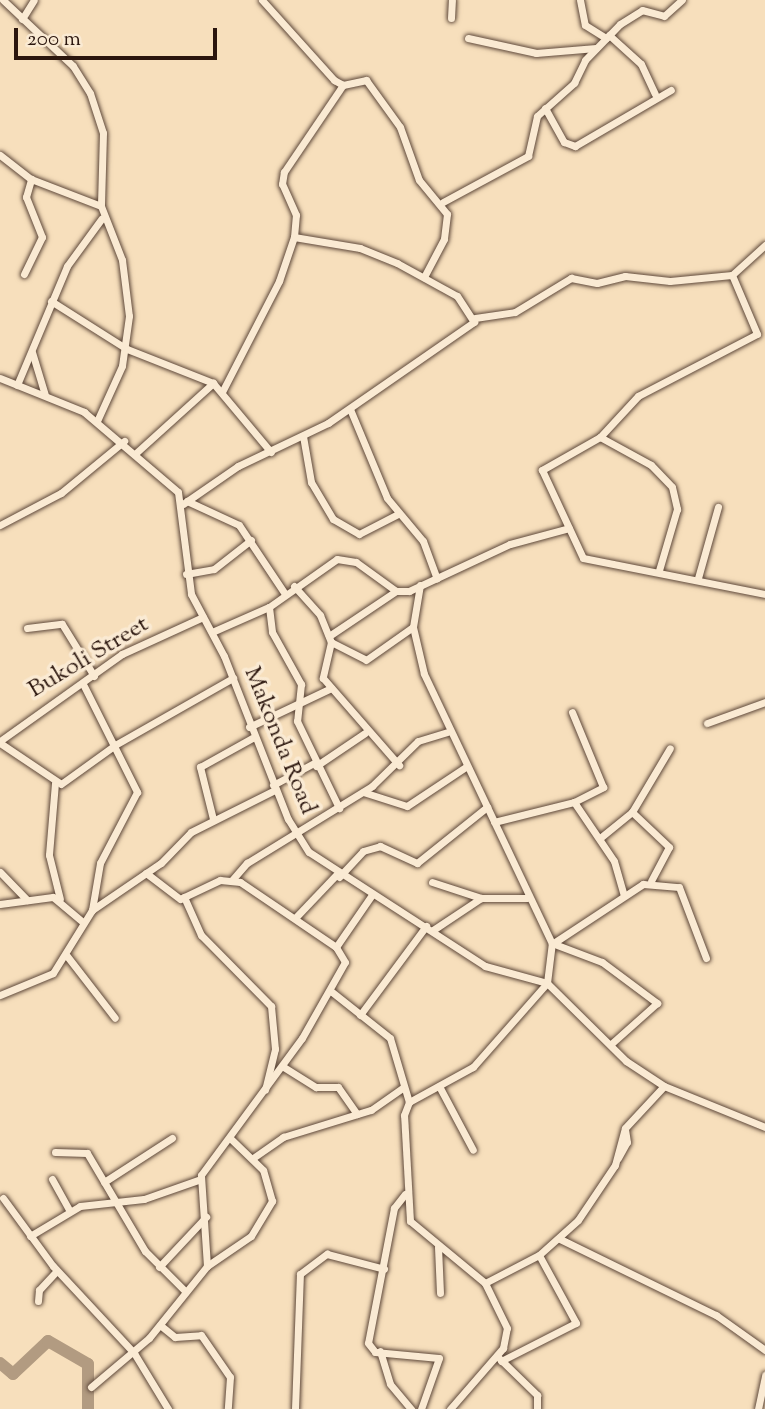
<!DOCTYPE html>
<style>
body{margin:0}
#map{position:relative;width:765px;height:1409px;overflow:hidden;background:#f7dfbc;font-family:"Sorts Mill Goudy",serif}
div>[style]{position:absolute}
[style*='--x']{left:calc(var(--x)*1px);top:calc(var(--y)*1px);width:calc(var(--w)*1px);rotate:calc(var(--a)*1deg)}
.river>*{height:12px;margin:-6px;padding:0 6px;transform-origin:6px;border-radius:6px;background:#b29b81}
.roads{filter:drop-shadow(0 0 2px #5e483a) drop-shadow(0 0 2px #5e483a)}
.street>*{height:7px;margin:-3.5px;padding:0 3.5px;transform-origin:3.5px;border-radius:3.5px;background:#faead3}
span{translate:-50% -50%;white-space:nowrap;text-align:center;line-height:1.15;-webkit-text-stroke:7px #faead3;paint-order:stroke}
.street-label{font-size:24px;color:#2b160e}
.scale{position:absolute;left:14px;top:28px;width:203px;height:32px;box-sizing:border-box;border:4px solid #2b160e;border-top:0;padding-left:9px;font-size:21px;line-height:24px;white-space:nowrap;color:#2b160e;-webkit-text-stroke:5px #faead3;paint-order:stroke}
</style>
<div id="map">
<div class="river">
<div style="--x:0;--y:1363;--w:17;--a:40"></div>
<div style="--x:13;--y:1374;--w:48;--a:-43.3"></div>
<div style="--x:48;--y:1341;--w:46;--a:29.9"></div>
<div style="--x:88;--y:1364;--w:45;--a:90"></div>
</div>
<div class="roads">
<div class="street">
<div style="--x:3;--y:0;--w:96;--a:43.3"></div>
<div style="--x:73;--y:66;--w:32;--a:58"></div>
<div style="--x:90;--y:93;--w:42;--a:72"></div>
<div style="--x:103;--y:133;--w:73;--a:91.6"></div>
<div style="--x:101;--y:206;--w:58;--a:68.7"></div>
<div style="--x:122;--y:260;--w:56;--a:82.9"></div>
<div style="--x:129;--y:316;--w:50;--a:98"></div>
<div style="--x:122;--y:366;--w:60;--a:114.4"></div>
<div style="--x:262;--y:0;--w:108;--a:48"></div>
<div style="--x:334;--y:80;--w:10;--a:29"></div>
<div style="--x:343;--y:85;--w:24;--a:-12"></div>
<div style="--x:366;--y:80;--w:58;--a:54.1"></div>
<div style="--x:400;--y:127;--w:56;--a:70.3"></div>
<div style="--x:419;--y:180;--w:44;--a:50.5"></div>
<div style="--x:447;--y:214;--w:25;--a:97"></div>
<div style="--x:444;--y:239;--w:43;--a:117.8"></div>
<div style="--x:580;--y:0;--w:25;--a:79"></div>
<div style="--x:585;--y:25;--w:25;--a:32"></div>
<div style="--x:451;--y:18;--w:18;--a:-87"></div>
<div style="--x:22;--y:19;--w:22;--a:-58"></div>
<div style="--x:609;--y:35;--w:43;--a:42.2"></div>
<div style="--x:641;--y:64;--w:33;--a:65"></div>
<div style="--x:468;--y:38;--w:70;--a:12.4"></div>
<div style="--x:536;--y:53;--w:60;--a:-4.8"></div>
<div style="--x:545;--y:108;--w:39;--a:61"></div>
<div style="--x:564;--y:142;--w:12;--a:20"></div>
<div style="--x:575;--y:146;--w:111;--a:-30.3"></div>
<div style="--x:0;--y:155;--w:39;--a:38"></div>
<div style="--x:31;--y:179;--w:75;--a:21.1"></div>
<div style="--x:443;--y:202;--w:97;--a:-28.4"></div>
<div style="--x:528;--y:156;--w:41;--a:-77.3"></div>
<div style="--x:537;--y:116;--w:50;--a:-41.7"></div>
<div style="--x:574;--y:83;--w:25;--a:-64"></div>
<div style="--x:585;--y:60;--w:50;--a:-45.8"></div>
<div style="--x:620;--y:24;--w:26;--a:-32"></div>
<div style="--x:642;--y:10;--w:23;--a:15"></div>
<div style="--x:664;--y:16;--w:24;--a:-42"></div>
<div style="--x:765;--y:245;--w:45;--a:137.7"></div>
<div style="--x:732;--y:275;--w:64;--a:67"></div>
<div style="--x:757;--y:334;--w:134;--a:152.5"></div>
<div style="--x:638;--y:396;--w:56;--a:132.8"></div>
<div style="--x:600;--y:437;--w:67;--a:150.4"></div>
<div style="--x:542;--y:470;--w:97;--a:65"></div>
<div style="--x:583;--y:558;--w:186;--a:11.2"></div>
<div style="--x:24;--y:274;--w:41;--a:-64.1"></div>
<div style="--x:42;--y:237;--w:43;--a:-111.8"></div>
<div style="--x:26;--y:197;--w:19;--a:-74"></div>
<div style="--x:51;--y:301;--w:90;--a:32.3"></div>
<div style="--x:127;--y:349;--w:92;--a:21.6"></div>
<div style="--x:213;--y:383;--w:90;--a:50"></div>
<div style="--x:475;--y:318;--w:40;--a:-8.5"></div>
<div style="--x:515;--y:312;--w:66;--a:-31.3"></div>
<div style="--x:571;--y:278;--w:26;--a:11"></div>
<div style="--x:597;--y:283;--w:29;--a:-14"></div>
<div style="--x:625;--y:276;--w:45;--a:6.3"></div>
<div style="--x:670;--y:281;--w:62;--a:-5.5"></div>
<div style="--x:32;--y:352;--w:45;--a:73.2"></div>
<div style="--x:0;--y:378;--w:91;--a:22"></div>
<div style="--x:84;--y:412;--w:123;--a:40.4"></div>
<div style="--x:178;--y:492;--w:103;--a:82.7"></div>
<div style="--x:191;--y:594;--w:70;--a:62"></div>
<div style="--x:224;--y:656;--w:175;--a:68.6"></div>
<div style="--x:288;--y:819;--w:39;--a:58"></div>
<div style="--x:309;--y:852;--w:210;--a:32.9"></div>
<div style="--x:485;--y:966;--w:64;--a:15.3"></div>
<div style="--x:547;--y:983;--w:111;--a:44.6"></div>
<div style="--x:626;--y:1061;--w:45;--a:33.3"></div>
<div style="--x:664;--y:1086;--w:109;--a:22.1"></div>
<div style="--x:17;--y:385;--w:129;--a:-67.2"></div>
<div style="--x:67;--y:266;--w:59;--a:-53.9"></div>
<div style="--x:222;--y:392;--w:125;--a:-62.8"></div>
<div style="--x:279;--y:281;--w:46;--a:-71.2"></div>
<div style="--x:294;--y:237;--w:22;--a:-85"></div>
<div style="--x:296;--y:215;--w:34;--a:-114"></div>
<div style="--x:282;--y:184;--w:12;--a:-81"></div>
<div style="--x:284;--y:172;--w:105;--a:-55.9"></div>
<div style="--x:350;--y:409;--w:96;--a:67.4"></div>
<div style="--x:387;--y:498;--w:56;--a:50.1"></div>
<div style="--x:423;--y:541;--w:40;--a:69.8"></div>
<div style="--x:303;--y:436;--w:47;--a:80.1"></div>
<div style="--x:311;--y:482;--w:43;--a:59.3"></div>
<div style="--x:333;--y:519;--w:30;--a:30"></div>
<div style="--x:359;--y:534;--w:44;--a:-27.1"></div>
<div style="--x:600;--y:437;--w:58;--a:28.8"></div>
<div style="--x:651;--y:465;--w:30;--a:46"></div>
<div style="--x:672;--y:487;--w:23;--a:77"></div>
<div style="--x:677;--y:509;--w:64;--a:106.4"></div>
<div style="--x:137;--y:452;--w:103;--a:-42.2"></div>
<div style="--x:187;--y:501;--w:57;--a:24.8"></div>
<div style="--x:239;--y:525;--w:83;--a:56.3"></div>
<div style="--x:183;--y:504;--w:67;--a:-34.6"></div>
<div style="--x:238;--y:466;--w:100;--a:-25.5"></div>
<div style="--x:328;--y:423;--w:178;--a:-34.7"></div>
<div style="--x:474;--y:322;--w:31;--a:-123"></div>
<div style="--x:457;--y:296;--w:68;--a:-151.2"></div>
<div style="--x:397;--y:263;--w:40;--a:-158"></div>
<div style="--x:360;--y:248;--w:67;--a:-170.5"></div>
<div style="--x:0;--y:525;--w:69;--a:-27.7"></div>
<div style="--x:61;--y:493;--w:82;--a:-39.5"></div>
<div style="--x:186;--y:574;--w:28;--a:-10"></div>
<div style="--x:214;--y:569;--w:47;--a:-38.1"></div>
<div style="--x:698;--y:578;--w:74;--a:-74.3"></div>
<div style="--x:420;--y:585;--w:43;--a:99.5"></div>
<div style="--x:413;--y:627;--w:48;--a:76.8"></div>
<div style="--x:424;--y:674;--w:299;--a:64.6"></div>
<div style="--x:294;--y:586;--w:39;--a:48"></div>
<div style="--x:320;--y:615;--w:29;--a:68"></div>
<div style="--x:331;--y:642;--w:37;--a:103"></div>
<div style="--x:323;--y:678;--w:116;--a:48.9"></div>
<div style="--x:269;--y:607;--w:25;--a:83"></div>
<div style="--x:272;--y:632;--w:60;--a:60.9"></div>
<div style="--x:301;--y:684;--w:37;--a:96"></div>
<div style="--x:297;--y:721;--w:97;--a:64.2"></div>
<div style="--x:27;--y:628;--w:35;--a:-7"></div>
<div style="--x:62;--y:624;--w:61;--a:58.4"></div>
<div style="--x:212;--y:632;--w:62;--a:-23.7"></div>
<div style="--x:269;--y:607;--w:83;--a:-35.2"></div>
<div style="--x:337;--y:559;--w:19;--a:9"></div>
<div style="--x:356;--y:562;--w:49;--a:35.9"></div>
<div style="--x:396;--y:591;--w:13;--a:0"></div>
<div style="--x:409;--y:591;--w:111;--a:-25"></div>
<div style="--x:510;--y:544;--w:61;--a:-15.2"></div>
<div style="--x:329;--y:636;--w:81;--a:-33.9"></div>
<div style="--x:331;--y:642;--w:39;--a:27"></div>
<div style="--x:366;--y:660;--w:57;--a:-35.1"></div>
<div style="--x:84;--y:686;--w:119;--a:63.4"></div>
<div style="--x:137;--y:792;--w:80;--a:117.5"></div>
<div style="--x:100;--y:863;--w:48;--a:99.7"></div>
<div style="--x:707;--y:723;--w:62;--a:-19.9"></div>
<div style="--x:249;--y:727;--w:91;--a:-25.4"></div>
<div style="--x:0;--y:741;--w:150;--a:-35.5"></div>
<div style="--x:122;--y:654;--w:89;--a:-24.6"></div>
<div style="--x:0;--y:743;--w:73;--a:33.9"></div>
<div style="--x:61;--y:784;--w:67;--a:-35.8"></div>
<div style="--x:115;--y:745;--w:136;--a:-29.6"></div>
<div style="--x:316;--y:766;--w:59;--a:-34"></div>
<div style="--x:55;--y:783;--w:72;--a:94.8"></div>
<div style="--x:49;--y:855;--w:45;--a:76"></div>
<div style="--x:273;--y:785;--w:47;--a:-28.2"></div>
<div style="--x:363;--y:792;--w:46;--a:17.7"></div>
<div style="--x:407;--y:806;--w:72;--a:-33.7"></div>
<div style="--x:574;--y:802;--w:71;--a:55.9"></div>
<div style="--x:614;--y:861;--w:35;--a:74"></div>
<div style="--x:632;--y:812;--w:51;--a:43.4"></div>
<div style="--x:669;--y:847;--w:38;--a:118"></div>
<div style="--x:213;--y:819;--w:54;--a:-104"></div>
<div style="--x:200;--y:767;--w:60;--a:-29.1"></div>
<div style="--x:494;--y:822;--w:82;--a:-14"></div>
<div style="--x:574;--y:802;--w:33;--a:-27"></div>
<div style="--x:603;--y:787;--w:81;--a:-112.5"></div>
<div style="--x:600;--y:838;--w:41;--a:-39.1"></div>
<div style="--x:632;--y:812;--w:74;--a:-59.3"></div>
<div style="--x:0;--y:872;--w:39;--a:46"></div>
<div style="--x:339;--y:877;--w:35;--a:-47"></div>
<div style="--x:363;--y:851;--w:18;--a:-16"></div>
<div style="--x:380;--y:846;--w:41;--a:24.7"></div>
<div style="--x:417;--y:863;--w:90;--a:-38.7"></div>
<div style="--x:232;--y:880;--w:23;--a:-49"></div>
<div style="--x:247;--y:863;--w:147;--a:-31.6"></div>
<div style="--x:372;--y:786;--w:64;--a:-44.4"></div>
<div style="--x:418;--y:741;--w:30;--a:-17"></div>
<div style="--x:432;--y:882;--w:52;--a:18.1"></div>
<div style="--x:184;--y:897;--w:42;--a:65.9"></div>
<div style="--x:201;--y:935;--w:100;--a:45.4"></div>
<div style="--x:271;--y:1006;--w:43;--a:84.7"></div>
<div style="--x:275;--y:1049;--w:42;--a:103.7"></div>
<div style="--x:0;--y:904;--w:53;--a:-7.5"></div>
<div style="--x:53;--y:897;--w:39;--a:40"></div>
<div style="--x:296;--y:917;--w:58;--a:-46.4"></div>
<div style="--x:433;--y:930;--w:58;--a:-33.7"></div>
<div style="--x:481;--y:898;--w:46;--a:0"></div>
<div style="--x:557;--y:945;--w:48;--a:20.7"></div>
<div style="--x:602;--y:962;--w:69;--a:36.7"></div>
<div style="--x:657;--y:1003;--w:62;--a:138.3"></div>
<div style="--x:336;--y:947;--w:62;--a:-55.5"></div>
<div style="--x:67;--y:956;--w:78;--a:52.3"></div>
<div style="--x:332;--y:992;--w:74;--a:38.4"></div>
<div style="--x:390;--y:1038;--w:67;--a:73.5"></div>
<div style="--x:0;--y:995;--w:57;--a:-22.5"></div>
<div style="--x:53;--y:973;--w:74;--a:-58.2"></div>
<div style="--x:92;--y:910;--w:83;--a:-34.3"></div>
<div style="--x:161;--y:863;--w:43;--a:-45.9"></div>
<div style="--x:191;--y:832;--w:94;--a:-26.6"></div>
<div style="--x:360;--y:1015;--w:111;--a:-53.4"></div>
<div style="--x:282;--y:1066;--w:40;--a:32"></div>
<div style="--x:316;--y:1087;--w:22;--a:0"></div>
<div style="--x:338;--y:1087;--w:33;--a:55"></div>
<div style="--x:439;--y:1086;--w:72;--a:62"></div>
<div style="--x:55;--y:1152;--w:32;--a:2"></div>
<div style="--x:87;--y:1153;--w:114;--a:59.4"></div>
<div style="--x:145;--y:1251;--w:55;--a:45"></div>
<div style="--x:253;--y:1158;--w:37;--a:-35"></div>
<div style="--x:283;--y:1137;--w:92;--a:-17.1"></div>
<div style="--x:371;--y:1110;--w:39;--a:-35"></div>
<div style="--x:618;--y:1158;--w:18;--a:-61"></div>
<div style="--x:627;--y:1142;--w:13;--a:-99"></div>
<div style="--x:52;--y:1179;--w:35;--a:61"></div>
<div style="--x:104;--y:1182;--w:81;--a:-32.9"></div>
<div style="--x:405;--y:1194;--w:18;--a:128"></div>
<div style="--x:394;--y:1208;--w:137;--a:100.9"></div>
<div style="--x:368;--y:1343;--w:11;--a:52"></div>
<div style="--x:375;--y:1352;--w:64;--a:5.4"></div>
<div style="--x:439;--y:1358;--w:54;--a:109.4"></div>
<div style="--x:3;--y:1198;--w:84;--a:53.7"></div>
<div style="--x:53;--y:1266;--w:119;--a:47"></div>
<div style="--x:134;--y:1353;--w:66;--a:58.7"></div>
<div style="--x:30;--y:1236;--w:58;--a:-31"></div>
<div style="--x:80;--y:1206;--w:64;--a:-6.2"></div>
<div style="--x:144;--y:1199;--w:60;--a:-19.3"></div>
<div style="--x:560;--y:1239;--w:174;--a:26"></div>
<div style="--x:716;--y:1315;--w:60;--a:35.5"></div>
<div style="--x:438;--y:1247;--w:46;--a:87.5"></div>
<div style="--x:207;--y:1266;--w:53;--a:-34.3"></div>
<div style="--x:251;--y:1236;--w:41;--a:-59"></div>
<div style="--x:272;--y:1201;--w:32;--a:-106"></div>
<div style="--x:263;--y:1170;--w:45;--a:-135.9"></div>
<div style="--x:159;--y:1267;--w:69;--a:-46.8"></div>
<div style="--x:485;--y:1283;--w:61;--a:-27.4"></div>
<div style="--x:539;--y:1255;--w:52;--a:-41.9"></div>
<div style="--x:578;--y:1220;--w:66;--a:-56.1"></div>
<div style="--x:615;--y:1165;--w:38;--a:-75"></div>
<div style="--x:625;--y:1128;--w:57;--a:-47.1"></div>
<div style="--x:38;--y:1301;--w:11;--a:-85"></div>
<div style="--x:39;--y:1290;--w:26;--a:-47"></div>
<div style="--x:160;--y:1325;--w:19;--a:39"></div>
<div style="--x:175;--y:1337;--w:26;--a:-4"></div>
<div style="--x:201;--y:1335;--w:51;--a:55.4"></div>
<div style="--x:230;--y:1377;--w:32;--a:94"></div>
<div style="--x:380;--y:1351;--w:34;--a:73"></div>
<div style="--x:390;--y:1384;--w:33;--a:50"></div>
<div style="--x:500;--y:1359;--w:52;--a:44.2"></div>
<div style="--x:537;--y:1395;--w:14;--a:90"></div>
<div style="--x:501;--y:1361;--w:84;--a:-26.9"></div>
<div style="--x:576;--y:1323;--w:77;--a:-118.6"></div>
<div style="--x:91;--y:1387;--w:76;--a:-40.2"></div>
<div style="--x:149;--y:1338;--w:92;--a:-51.1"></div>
<div style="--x:207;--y:1266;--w:91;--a:-93.8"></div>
<div style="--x:201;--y:1175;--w:170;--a:-53.6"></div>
<div style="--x:302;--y:1038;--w:87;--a:-60.5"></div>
<div style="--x:345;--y:962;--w:17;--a:-121"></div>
<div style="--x:336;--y:947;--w:116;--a:-145.9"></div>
<div style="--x:240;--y:882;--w:20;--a:-174"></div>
<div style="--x:220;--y:880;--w:44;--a:154.6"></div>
<div style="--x:180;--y:899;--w:43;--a:-142.6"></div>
<div style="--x:295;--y:1409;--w:135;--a:-87.9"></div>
<div style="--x:300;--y:1274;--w:34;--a:-37"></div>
<div style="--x:327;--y:1254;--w:59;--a:14.7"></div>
<div style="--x:450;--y:1409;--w:81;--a:-49"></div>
<div style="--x:503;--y:1348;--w:20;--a:-79"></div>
<div style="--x:507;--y:1328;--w:50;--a:-116.1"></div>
<div style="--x:485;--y:1283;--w:97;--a:-140.4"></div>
<div style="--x:410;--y:1221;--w:106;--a:-93.2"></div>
<div style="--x:404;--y:1115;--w:14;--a:-69"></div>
<div style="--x:409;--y:1102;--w:73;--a:-28.7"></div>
<div style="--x:473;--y:1067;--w:112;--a:-48.6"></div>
<div style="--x:547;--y:983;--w:39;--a:-83"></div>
<div style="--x:552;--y:944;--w:109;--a:-33.4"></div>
<div style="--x:643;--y:884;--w:36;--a:5"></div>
<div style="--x:679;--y:887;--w:76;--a:69.2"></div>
<div style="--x:758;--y:1409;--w:35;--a:-78"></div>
</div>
</div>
<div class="street-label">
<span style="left:89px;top:658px;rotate:-31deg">Bukoli Street</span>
<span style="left:279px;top:741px;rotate:68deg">Makonda Road</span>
</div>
<div class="scale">200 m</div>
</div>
